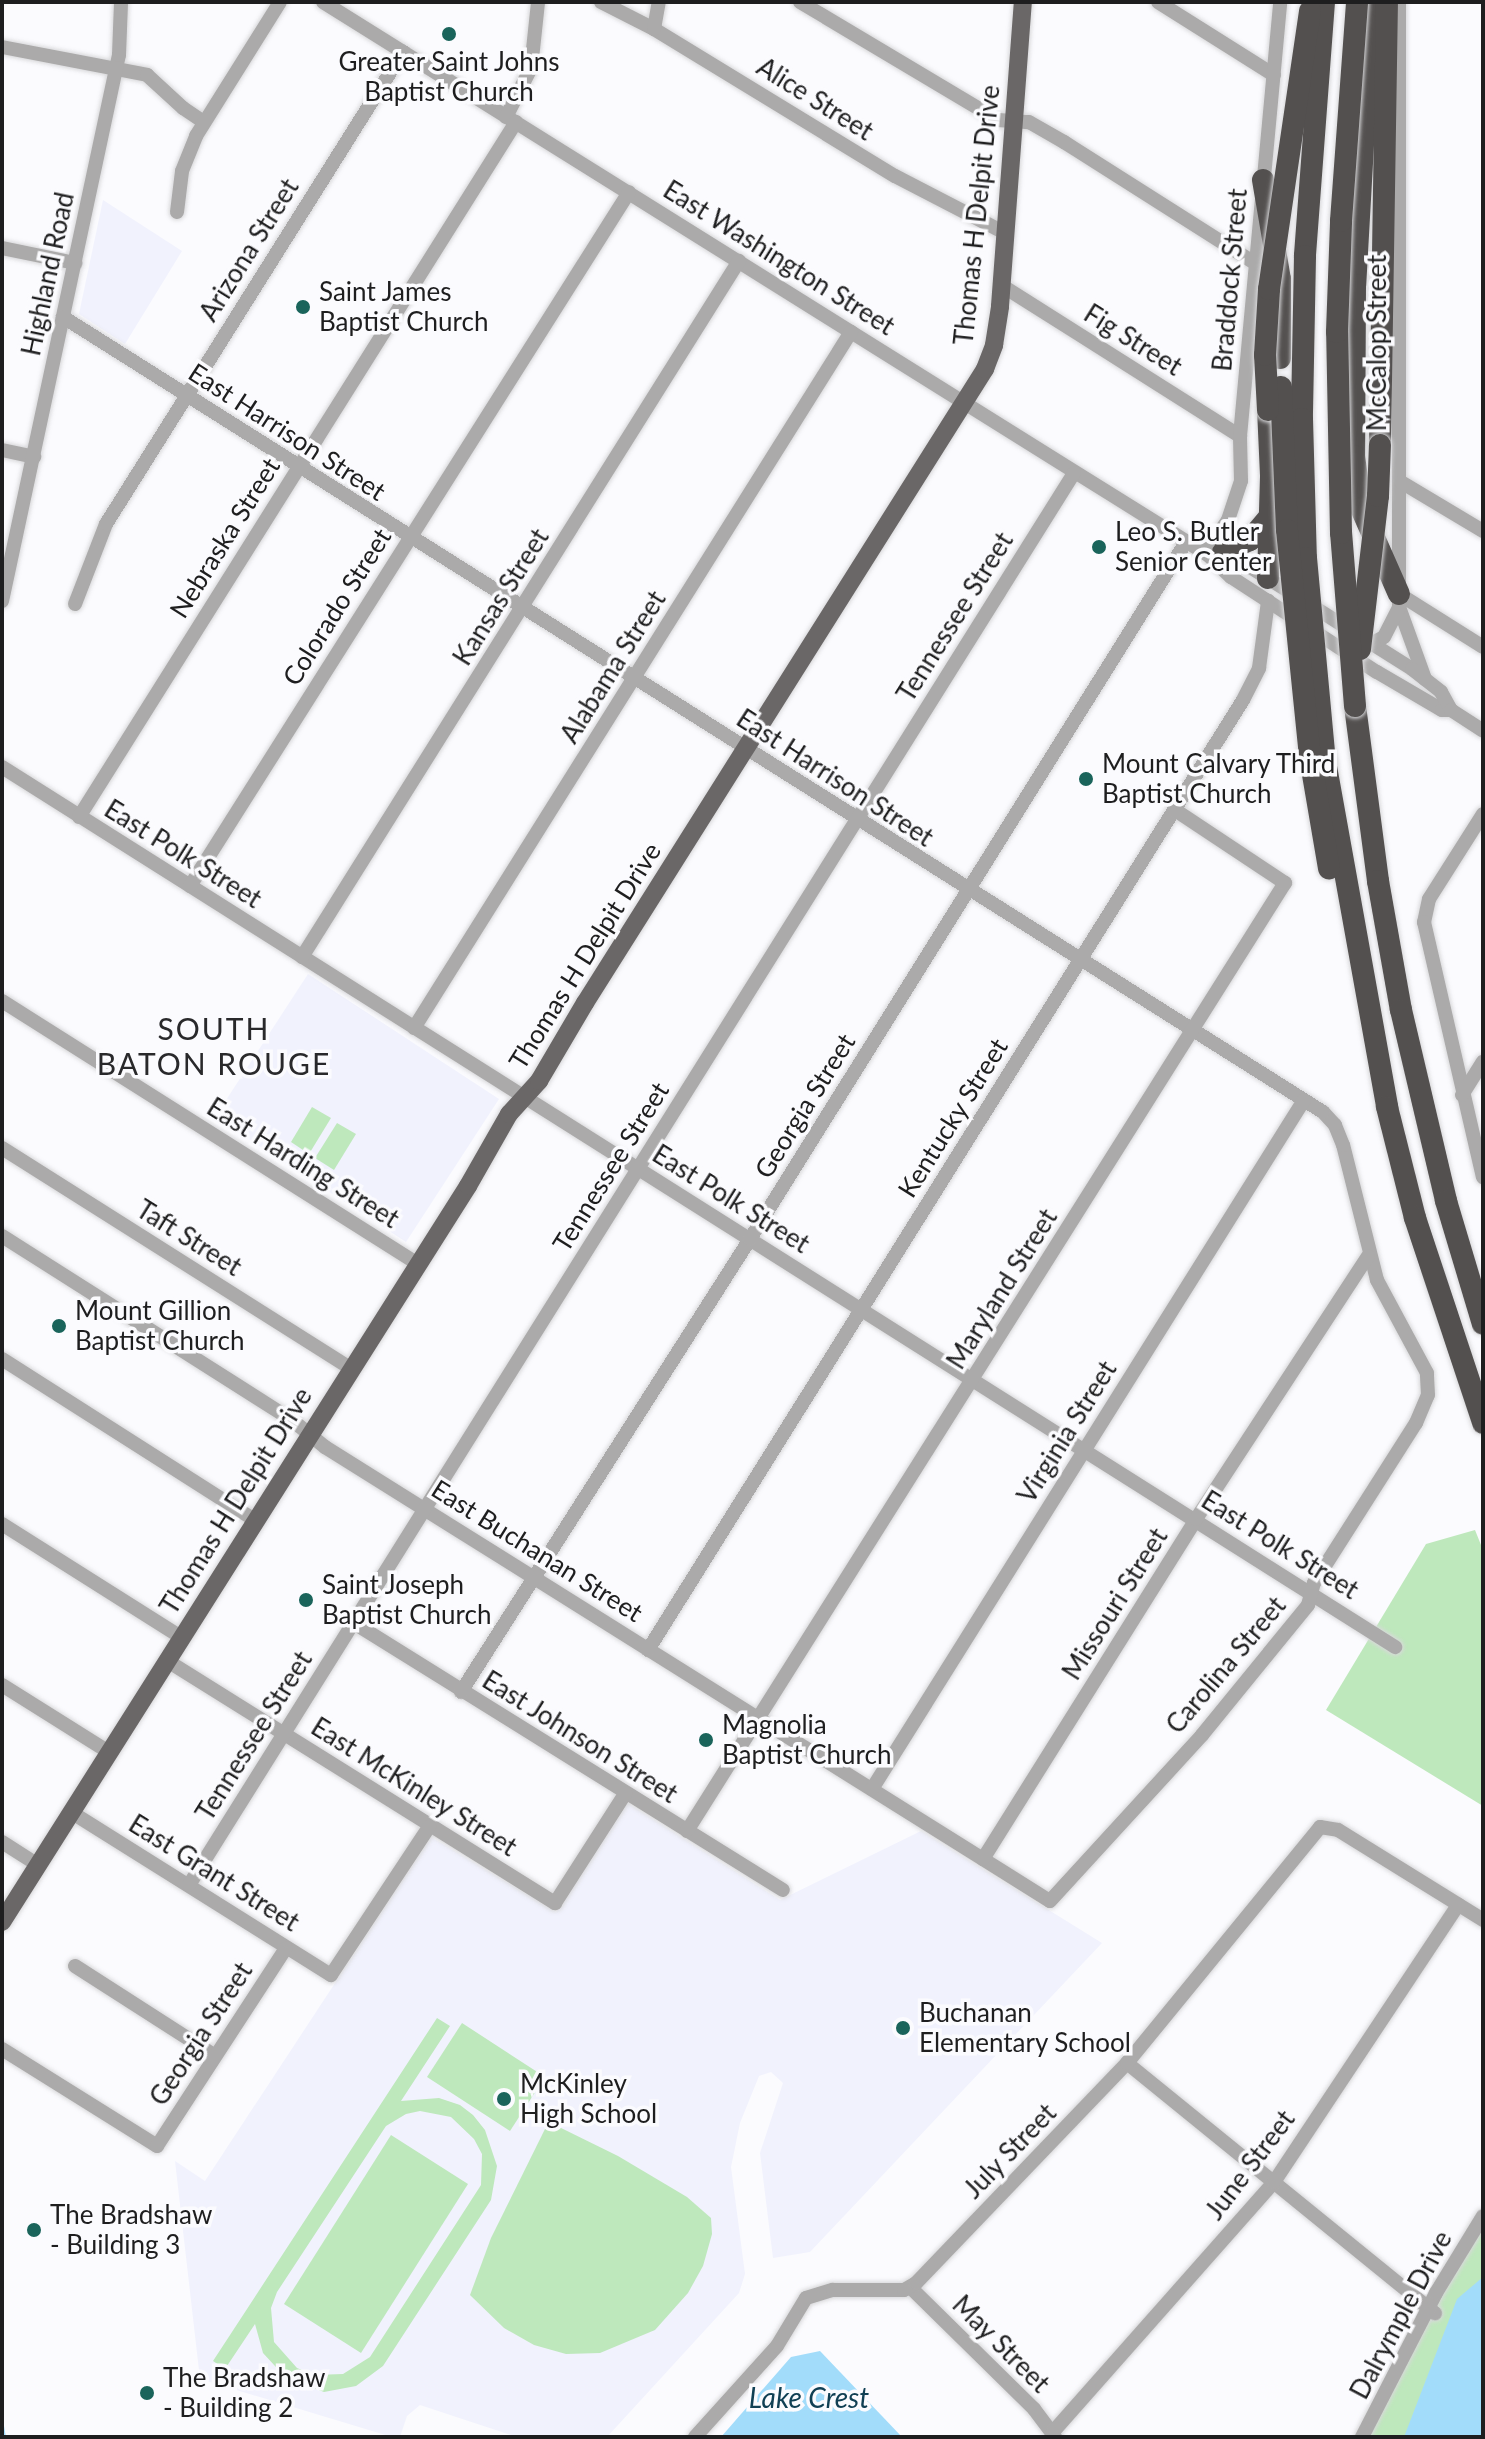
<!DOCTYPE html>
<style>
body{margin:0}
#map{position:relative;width:1485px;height:2439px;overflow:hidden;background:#fbfbfe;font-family:Lato,sans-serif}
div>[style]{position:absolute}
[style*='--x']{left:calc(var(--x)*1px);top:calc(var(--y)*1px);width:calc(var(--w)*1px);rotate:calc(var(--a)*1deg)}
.built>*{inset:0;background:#f1f2fd}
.green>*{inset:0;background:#bee8bc}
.water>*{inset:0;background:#a2dcfa}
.stream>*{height:4px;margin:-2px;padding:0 2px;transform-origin:2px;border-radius:2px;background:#a2dcfa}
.roads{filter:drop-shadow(0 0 2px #d8d8da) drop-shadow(0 0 2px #d8d8da)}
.minor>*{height:14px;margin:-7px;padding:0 7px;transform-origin:7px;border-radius:7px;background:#abaaaa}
.major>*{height:18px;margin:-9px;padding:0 9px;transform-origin:9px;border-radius:9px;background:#6a6767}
.highway>*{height:22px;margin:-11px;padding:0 11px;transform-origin:11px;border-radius:11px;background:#53504f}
.bridges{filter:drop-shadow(0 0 2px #d8d8da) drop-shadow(0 0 2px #d8d8da)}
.highway-bridge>*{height:22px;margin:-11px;padding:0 11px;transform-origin:11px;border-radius:11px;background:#53504f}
.dots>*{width:22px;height:22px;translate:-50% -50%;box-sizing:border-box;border:4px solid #fbfbfe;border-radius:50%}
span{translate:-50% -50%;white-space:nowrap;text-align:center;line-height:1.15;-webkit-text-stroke:7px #fbfbfe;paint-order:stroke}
.poi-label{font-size:26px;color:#1e1e1f}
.left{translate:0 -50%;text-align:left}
.street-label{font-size:26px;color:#1e1e1f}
.water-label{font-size:28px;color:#114054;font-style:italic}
.quarter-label{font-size:30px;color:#29292b;letter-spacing:2px}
.frame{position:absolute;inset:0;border:4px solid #1e1e1f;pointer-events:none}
</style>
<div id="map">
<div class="built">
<div style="clip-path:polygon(103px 200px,182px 251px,125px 344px,79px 314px)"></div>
<div style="clip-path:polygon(308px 974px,499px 1099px,406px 1242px,215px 1117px)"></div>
<div style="clip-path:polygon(627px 1803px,780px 1900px,921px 1831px,1102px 1943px,810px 2252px,773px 2258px,760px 2153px,783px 2083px,771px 2072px,759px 2076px,740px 2123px,731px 2167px,745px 2274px,739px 2293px,607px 2437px,517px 2437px,420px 2405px,407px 2416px,400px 2437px,392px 2437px,200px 2379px,175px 2161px,205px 2181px,431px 1837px,556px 1912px)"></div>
</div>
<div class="green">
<div style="clip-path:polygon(312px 1107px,331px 1118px,309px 1154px,291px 1142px)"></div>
<div style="clip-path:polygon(337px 1123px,356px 1134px,334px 1170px,315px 1158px)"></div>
<div style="clip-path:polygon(1475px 1530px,1483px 1550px,1483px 1806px,1326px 1710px,1426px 1544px)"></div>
<div style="clip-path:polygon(evenodd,437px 2018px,450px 2026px,401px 2101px,439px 2098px,460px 2105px,473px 2115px,485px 2130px,497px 2166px,491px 2200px,383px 2366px,356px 2386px,324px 2392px,286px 2378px,263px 2353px,255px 2324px,225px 2369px,213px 2361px,437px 2018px,420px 2111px,451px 2117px,474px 2139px,482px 2154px,481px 2185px,370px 2357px,343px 2374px,314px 2375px,297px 2368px,274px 2342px,271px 2308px,277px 2292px,386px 2126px,406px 2114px,420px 2111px)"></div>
<div style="clip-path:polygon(462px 2023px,545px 2077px,510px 2131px,427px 2077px)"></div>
<div style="clip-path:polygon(557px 2126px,618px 2156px,687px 2197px,711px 2218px,712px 2234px,703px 2266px,688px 2293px,655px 2330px,600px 2353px,566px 2354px,534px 2345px,504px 2328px,470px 2295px,491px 2238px,545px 2129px)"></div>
<div style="clip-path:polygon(391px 2135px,468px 2184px,361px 2353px,284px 2304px)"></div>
<div style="clip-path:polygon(1483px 2218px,1483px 2437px,1360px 2437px)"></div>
</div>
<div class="water">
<div style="clip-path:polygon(1483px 2277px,1483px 2437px,1404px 2437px,1457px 2299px)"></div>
<div style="clip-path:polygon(820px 2351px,902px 2437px,721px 2437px,791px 2357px)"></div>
</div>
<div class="stream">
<div style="--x:2;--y:2426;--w:11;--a:80"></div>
</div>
<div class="roads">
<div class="minor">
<div style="--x:323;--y:2;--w:1044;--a:32"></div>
<div style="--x:1208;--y:555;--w:32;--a:44"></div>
<div style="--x:1231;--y:577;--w:174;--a:33.1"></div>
<div style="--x:1377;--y:672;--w:75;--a:30.3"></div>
<div style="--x:1442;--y:710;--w:9;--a:0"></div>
<div style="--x:601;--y:2;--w:59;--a:27"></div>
<div style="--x:654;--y:29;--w:282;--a:31.4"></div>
<div style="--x:895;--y:176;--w:124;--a:27.4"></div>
<div style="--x:800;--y:2;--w:230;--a:30.8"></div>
<div style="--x:998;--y:120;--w:31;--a:4"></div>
<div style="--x:1029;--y:122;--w:40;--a:29.7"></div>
<div style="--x:1064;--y:142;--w:226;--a:32.4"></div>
<div style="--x:1158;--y:2;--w:137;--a:32.2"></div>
<div style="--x:1399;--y:2;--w:605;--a:90"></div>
<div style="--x:1399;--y:607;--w:77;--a:70.1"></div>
<div style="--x:654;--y:29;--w:27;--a:-80"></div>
<div style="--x:2;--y:47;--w:148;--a:10.9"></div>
<div style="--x:147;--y:75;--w:49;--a:42.5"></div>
<div style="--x:183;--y:108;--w:25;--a:34"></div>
<div style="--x:506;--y:117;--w:55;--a:-63"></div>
<div style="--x:531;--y:68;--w:66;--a:-83.9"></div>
<div style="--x:177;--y:212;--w:41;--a:-83"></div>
<div style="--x:182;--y:171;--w:38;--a:-68"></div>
<div style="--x:196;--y:136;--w:158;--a:-57.9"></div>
<div style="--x:2;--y:248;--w:75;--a:11.6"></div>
<div style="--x:1001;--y:285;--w:283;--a:32.3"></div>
<div style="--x:2;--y:450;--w:33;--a:12"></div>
<div style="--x:1401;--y:482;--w:96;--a:30.9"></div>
<div style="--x:1205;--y:553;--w:40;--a:-55.1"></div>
<div style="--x:1228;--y:520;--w:41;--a:-71.6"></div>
<div style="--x:1241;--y:481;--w:45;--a:-91.3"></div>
<div style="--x:1240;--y:436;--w:436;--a:-84.7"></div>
<div style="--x:1220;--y:553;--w:30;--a:24"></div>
<div style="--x:1247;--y:565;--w:195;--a:32.2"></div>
<div style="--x:1412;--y:669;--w:37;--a:38"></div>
<div style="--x:1441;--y:692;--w:21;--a:61"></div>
<div style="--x:1451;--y:710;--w:38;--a:33"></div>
<div style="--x:1399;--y:594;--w:99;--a:32.2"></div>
<div style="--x:2;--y:601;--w:558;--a:-77.91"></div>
<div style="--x:119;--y:55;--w:53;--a:-87.8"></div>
<div style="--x:75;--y:604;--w:86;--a:-68.8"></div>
<div style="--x:106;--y:524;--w:558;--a:-57.82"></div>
<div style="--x:1365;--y:647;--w:21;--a:-28"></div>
<div style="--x:1384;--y:637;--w:34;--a:-63"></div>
<div style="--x:2;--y:767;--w:1648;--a:32.28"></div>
<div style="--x:1483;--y:814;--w:101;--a:122.4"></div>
<div style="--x:1429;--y:899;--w:24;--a:102"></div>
<div style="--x:1424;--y:922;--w:262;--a:77"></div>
<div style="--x:79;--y:817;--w:821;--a:-57.84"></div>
<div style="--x:190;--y:886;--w:821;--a:-57.68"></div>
<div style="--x:302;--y:957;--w:822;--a:-57.88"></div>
<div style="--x:2;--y:1001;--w:490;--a:32.3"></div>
<div style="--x:414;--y:1028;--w:822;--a:-57.88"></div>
<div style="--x:1462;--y:1095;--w:39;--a:-58"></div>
<div style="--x:2;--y:1148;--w:412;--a:32.3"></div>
<div style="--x:2;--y:1236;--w:343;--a:32.4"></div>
<div style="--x:292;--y:1420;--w:43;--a:39.3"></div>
<div style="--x:325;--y:1447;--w:855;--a:32.06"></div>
<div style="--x:1050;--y:1901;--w:225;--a:-47.5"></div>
<div style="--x:1202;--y:1735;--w:168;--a:-50.8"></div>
<div style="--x:1308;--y:1605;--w:23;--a:-75"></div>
<div style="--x:1314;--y:1583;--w:190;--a:-57.5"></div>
<div style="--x:1416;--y:1423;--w:30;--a:-67"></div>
<div style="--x:1428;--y:1395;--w:22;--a:-93"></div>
<div style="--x:1427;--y:1373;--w:106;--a:-118.3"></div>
<div style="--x:1377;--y:1280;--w:139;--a:-104.1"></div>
<div style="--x:1343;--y:1145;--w:22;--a:-112"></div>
<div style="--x:1335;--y:1125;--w:18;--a:-133"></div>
<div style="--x:1323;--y:1112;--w:1490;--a:-147.75"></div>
<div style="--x:2;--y:1359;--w:300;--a:32.5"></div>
<div style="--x:2;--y:1524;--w:212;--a:32.3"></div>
<div style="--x:354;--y:1623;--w:505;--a:31.9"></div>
<div style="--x:648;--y:1650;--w:1121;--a:-57.94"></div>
<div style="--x:1243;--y:700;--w:36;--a:-63"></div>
<div style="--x:1259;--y:668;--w:68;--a:-82.3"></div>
<div style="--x:166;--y:1660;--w:459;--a:32"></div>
<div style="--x:555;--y:1903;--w:130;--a:-57.3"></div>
<div style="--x:2;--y:1685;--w:126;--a:32.1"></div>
<div style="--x:461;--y:1692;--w:537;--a:-57.46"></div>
<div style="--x:750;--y:1239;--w:822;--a:-57.97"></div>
<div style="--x:872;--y:1789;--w:813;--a:-57.91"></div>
<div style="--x:71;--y:1812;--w:307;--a:32.1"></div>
<div style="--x:331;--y:1975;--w:178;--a:-56.5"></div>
<div style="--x:687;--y:1831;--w:1121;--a:-57.76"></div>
<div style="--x:1285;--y:883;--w:132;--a:-146.4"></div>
<div style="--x:2;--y:1842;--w:43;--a:32.6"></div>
<div style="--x:983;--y:1859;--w:401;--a:-57.9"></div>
<div style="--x:1196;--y:1519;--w:314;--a:-56.8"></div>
<div style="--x:189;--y:1885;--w:1666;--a:-57.92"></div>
<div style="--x:75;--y:1966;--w:166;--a:32.7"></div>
<div style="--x:2;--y:2049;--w:183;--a:32"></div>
<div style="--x:157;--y:2146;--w:236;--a:-56.9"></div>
<div style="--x:1127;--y:2063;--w:397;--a:39.1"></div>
<div style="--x:911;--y:2288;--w:173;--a:44.5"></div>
<div style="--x:1034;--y:2409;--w:35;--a:53"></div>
<div style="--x:1052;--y:2433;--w:335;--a:-48.5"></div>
<div style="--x:1274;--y:2182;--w:333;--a:-56.4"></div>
<div style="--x:695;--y:2437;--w:122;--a:-48"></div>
<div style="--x:777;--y:2346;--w:56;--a:-58.9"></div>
<div style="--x:806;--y:2298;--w:28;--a:-17"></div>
<div style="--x:833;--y:2290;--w:71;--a:0"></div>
<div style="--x:904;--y:2290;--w:14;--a:-30"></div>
<div style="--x:916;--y:2283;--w:305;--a:-46.2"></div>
<div style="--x:1127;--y:2063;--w:305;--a:-50.7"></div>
<div style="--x:1320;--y:1827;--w:18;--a:9"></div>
<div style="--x:1338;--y:1830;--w:171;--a:31.8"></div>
<div style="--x:1362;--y:2437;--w:162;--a:-62.8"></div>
<div style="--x:1436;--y:2293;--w:90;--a:-58.6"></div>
</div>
<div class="major">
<div style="--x:2;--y:1922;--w:871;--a:-57.66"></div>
<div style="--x:468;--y:1186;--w:83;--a:-60.3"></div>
<div style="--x:509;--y:1114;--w:45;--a:-47.7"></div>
<div style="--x:539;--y:1081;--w:91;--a:-59.5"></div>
<div style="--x:585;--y:1003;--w:750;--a:-57.75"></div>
<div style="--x:985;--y:369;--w:26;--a:-69"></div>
<div style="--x:994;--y:345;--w:39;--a:-81"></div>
<div style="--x:1000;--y:306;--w:305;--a:-85.7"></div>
</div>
<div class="highway">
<div style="--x:1371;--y:2;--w:283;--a:93.2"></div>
<div style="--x:1355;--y:285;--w:171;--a:90.3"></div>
<div style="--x:1354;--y:456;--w:52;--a:82.3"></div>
<div style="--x:1361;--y:508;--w:94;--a:66.2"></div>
<div style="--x:1263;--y:180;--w:100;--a:80.3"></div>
<div style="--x:1280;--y:279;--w:79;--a:90"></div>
<div style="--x:1380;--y:445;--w:443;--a:-89.1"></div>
<div style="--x:1223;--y:552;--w:30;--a:-24"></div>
<div style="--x:1250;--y:540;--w:33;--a:-50"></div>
<div style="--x:1268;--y:578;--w:103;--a:-88.3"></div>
<div style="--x:1271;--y:475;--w:65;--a:-92.6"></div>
<div style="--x:1355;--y:706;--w:177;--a:82.5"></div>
<div style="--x:1378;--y:881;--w:131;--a:79.9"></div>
<div style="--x:1401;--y:1010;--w:196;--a:76.7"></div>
<div style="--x:1446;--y:1201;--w:128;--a:73.3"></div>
<div style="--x:1325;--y:761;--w:352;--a:79.8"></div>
<div style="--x:1387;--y:1107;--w:114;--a:75.8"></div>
<div style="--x:1415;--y:1218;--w:216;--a:71.6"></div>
<div style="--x:1311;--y:763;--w:107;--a:80.3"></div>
</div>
</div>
<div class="bridges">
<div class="highway-bridge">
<div style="--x:1324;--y:2;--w:255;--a:94.3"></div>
<div style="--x:1305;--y:256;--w:163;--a:91.1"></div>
<div style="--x:1302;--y:419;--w:139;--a:88.4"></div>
<div style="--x:1306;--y:558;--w:204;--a:84.7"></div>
<div style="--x:1281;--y:387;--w:143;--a:87.6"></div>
<div style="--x:1287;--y:530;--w:226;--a:84.2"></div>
<div style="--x:1268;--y:410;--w:55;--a:-93.1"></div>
<div style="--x:1265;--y:355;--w:66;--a:-86.5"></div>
<div style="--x:1269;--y:289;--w:281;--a:-81.6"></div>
<div style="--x:1360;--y:649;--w:154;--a:-83.3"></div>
<div style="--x:1378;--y:496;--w:51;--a:-87.8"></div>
<div style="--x:1355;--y:706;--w:174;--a:-94.6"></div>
<div style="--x:1341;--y:533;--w:201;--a:-91.1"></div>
<div style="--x:1337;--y:332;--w:111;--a:-87.9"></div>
<div style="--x:1341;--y:221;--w:220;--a:-85.8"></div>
</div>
</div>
<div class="dots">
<div style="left:449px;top:34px;background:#1a645b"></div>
<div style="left:303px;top:307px;background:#1a645b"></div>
<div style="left:1099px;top:547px;background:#1a645b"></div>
<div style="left:1086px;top:779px;background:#1a645b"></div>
<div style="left:59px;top:1326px;background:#1a645b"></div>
<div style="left:306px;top:1600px;background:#1a645b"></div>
<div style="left:706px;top:1740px;background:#1a645b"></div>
<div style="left:903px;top:2028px;background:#1a645b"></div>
<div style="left:504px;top:2099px;background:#1a645b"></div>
<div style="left:34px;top:2230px;background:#1a645b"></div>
<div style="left:147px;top:2393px;background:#1a645b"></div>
</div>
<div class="poi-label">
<span style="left:449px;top:77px">Greater Saint Johns<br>Baptist Church</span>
<span class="left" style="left:319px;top:307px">Saint James<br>Baptist Church</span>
<span class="left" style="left:1115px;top:547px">Leo S. Butler<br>Senior Center</span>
<span class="left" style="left:1102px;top:779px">Mount Calvary Third<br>Baptist Church</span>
<span class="left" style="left:75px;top:1326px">Mount Gillion<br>Baptist Church</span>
<span class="left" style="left:322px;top:1600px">Saint Joseph<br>Baptist Church</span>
<span class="left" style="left:722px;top:1740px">Magnolia<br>Baptist Church</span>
<span class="left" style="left:919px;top:2028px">Buchanan<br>Elementary School</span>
<span class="left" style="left:520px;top:2099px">McKinley<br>High School</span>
<span class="left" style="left:50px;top:2230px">The Bradshaw<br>- Building 3</span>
<span class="left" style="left:163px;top:2393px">The Bradshaw<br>- Building 2</span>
</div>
<div class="street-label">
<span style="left:815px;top:99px;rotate:32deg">Alice Street</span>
<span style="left:977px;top:215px;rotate:-84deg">Thomas H Delpit Drive</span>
<span style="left:249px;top:250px;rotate:-58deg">Arizona Street</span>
<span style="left:779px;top:258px;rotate:32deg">East Washington Street</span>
<span style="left:48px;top:274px;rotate:-78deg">Highland Road</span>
<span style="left:1230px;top:280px;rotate:-85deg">Braddock Street</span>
<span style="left:1133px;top:340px;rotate:32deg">Fig Street</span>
<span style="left:1377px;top:343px;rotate:-90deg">McCalop Street</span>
<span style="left:287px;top:432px;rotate:33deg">East Harrison Street</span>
<span style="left:225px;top:538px;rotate:-58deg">Nebraska Street</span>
<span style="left:501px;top:597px;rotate:-58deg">Kansas Street</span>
<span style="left:337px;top:607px;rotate:-58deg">Colorado Street</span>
<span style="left:955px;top:617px;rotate:-58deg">Tennessee Street</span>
<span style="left:613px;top:667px;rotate:-58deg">Alabama Street</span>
<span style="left:835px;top:778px;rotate:33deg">East Harrison Street</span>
<span style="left:183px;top:854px;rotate:32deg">East Polk Street</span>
<span style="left:585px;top:956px;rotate:-58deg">Thomas H Delpit Drive</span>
<span style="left:805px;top:1106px;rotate:-58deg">Georgia Street</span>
<span style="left:953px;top:1118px;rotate:-58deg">Kentucky Street</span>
<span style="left:303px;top:1163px;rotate:32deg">East Harding Street</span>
<span style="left:611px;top:1167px;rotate:-58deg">Tennessee Street</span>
<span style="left:731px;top:1199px;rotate:32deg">East Polk Street</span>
<span style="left:189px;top:1238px;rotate:32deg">Taft Street</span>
<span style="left:1002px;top:1289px;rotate:-58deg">Maryland Street</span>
<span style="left:1067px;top:1432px;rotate:-58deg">Virginia Street</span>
<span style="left:236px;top:1501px;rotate:-58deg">Thomas H Delpit Drive</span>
<span style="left:1280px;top:1545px;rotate:32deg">East Polk Street</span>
<span style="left:537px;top:1551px;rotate:32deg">East Buchanan Street</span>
<span style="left:1115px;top:1604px;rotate:-58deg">Missouri Street</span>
<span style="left:1226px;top:1665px;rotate:-50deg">Carolina Street</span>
<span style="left:254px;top:1736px;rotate:-58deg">Tennessee Street</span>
<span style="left:580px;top:1737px;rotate:32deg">East Johnson Street</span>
<span style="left:414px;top:1787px;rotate:32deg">East McKinley Street</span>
<span style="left:214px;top:1873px;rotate:32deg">East Grant Street</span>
<span style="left:201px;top:2034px;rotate:-57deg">Georgia Street</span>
<span style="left:1010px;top:2151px;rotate:-46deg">July Street</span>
<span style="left:1250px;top:2165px;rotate:-53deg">June Street</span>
<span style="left:1401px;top:2315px;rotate:-62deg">Dalrymple Drive</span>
<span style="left:1001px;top:2344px;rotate:45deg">May Street</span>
</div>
<div class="water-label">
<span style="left:809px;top:2397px">Lake Crest</span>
</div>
<div class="quarter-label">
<span style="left:214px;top:1045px">SOUTH<br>BATON ROUGE</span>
</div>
<div class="frame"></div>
</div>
